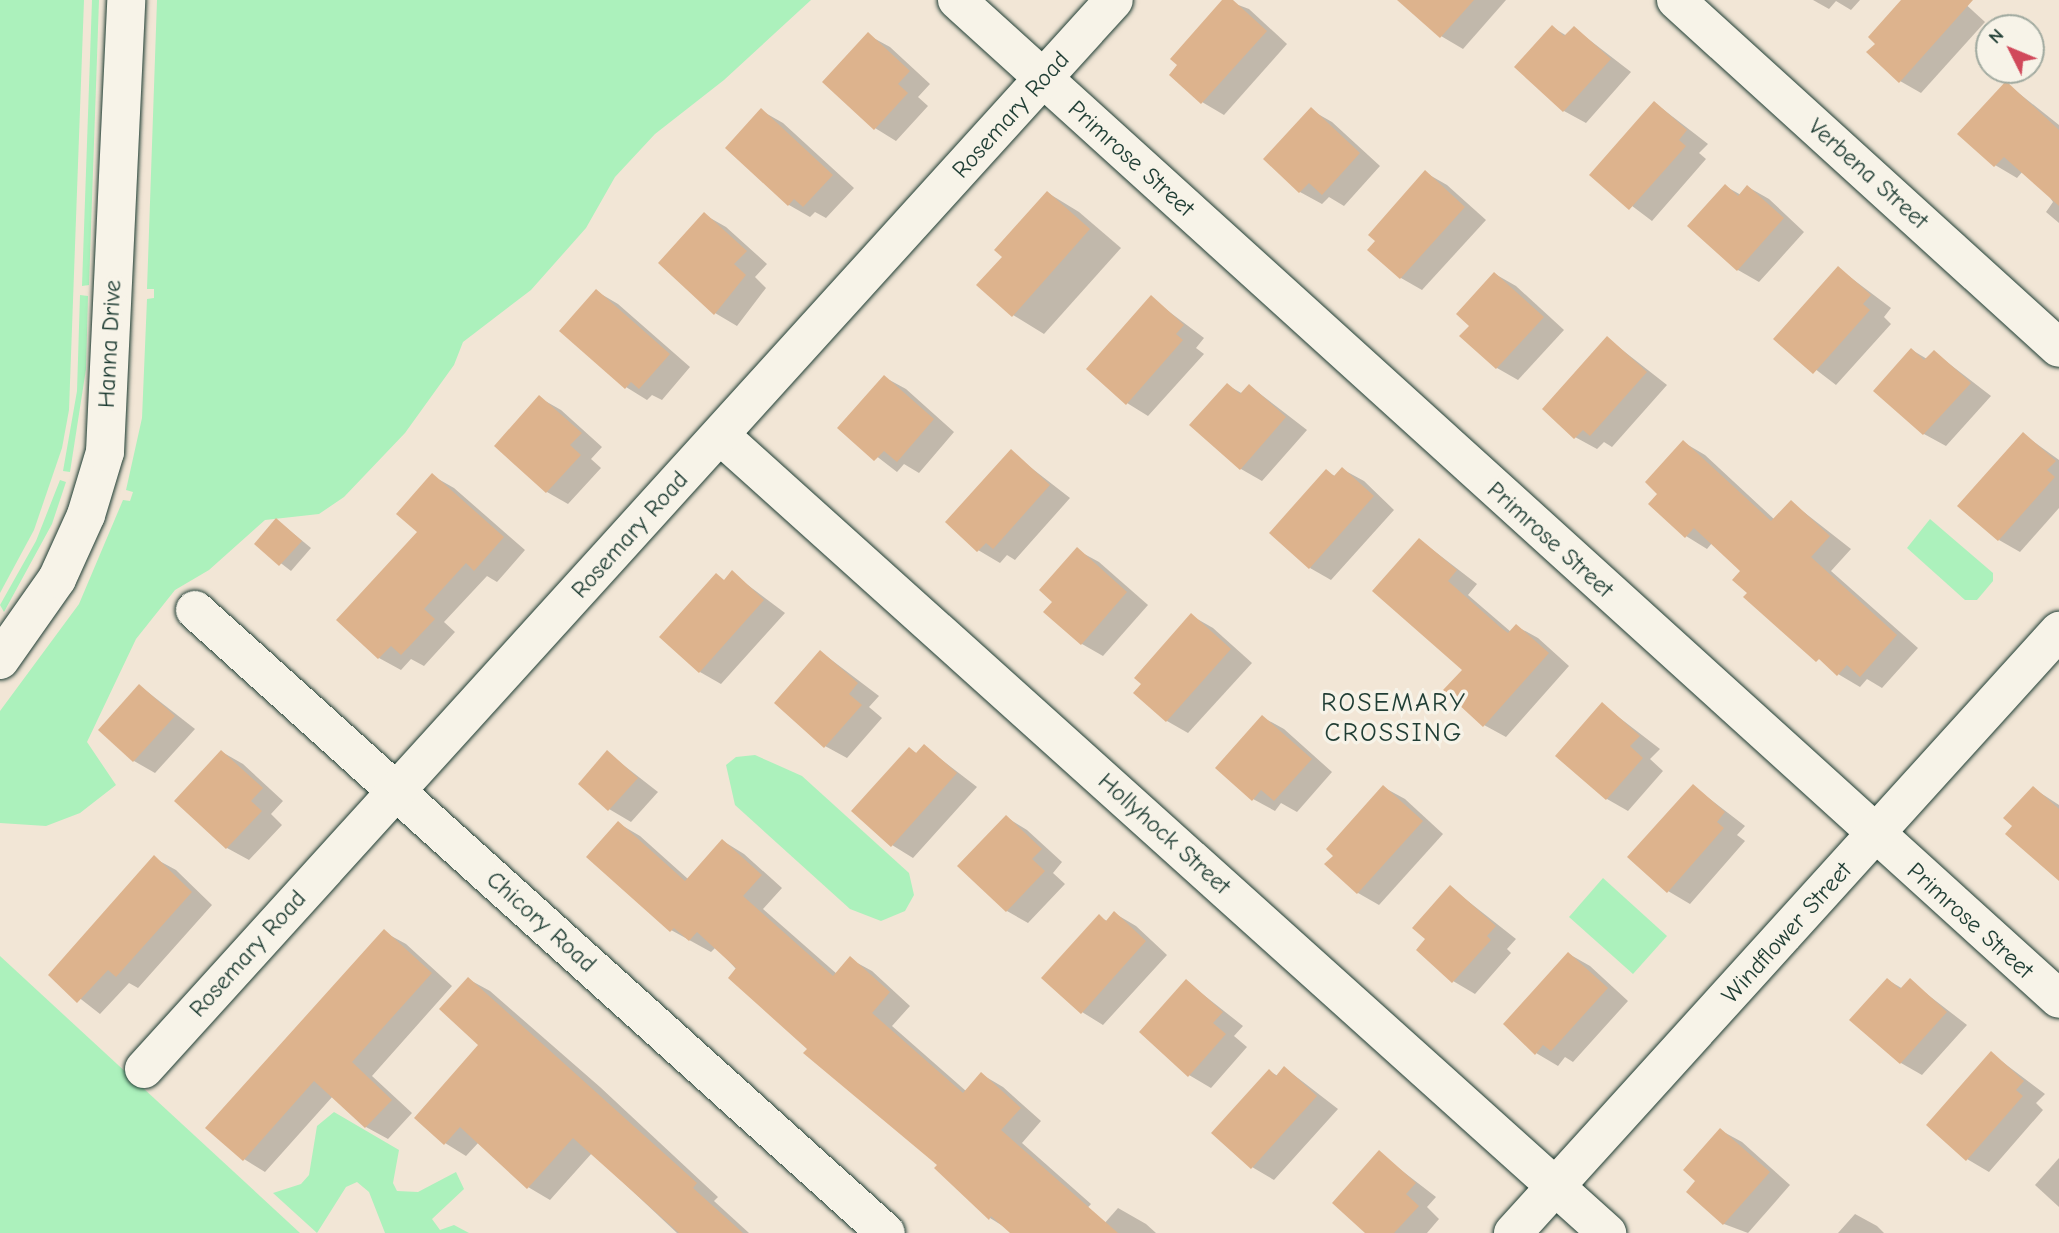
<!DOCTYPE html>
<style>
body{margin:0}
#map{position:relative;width:2059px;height:1233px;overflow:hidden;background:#f2e6d6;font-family:"Comic Neue",sans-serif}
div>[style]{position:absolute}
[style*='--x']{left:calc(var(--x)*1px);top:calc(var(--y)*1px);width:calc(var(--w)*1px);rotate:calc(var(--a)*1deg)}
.green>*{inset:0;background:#acf1bc}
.shadow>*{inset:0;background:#0003}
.building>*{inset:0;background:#ddb38d}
.roads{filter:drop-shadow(0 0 2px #1f3d34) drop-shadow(0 0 2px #1f3d34)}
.minor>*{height:38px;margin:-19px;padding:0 19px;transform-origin:19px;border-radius:19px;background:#f7f3e8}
span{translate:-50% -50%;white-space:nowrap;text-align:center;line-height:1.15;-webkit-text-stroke:7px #f7f3e8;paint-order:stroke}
.street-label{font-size:24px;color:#1f3d34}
.neighbourhood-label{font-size:26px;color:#1f3d34;letter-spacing:2px}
.north{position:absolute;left:1975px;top:14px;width:70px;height:70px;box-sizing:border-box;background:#f7f3e8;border:2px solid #a1aaa0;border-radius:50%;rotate:313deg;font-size:19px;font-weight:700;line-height:28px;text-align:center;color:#1f3d34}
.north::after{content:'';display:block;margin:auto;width:24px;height:32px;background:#d1495b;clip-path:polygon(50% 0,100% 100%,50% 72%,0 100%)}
</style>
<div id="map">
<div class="green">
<div style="clip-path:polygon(0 0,84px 0,69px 410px,62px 448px,34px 530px,0 593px)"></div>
<div style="clip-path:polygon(92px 0,99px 0,89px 285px,82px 286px)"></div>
<div style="clip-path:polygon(157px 0,811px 0,724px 80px,655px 134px,615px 177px,586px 228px,531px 290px,463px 342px,454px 365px,405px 433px,344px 497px,319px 514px,265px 520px,209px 570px,175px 590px,136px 639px,87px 742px,116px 785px,80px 813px,46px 826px,0 823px,0 711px,79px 604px,123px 500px,130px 501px,133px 492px,126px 490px,142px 418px,147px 299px,154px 298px,154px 289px,147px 289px)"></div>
<div style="clip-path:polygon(80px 295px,88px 296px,86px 369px,70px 472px,63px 471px,77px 391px)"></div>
<div style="clip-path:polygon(60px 480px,66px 482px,52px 524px,4px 612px,0 605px,36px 541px)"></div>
<div style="clip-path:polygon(1930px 519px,1993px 573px,1993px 581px,1977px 600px,1965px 600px,1907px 548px)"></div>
<div style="clip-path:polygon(755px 755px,802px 776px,909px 873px,914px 895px,905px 911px,881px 921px,850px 909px,735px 805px,726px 765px,736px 757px)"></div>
<div style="clip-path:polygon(1603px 878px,1667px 936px,1633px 974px,1569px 917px)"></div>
<div style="clip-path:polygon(0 956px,300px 1233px,0 1233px)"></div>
<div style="clip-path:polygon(334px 1112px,399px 1150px,393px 1183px,397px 1191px,418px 1192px,456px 1172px,464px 1189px,432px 1219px,440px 1230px,454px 1225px,469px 1233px,385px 1233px,369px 1192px,357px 1182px,346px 1187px,317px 1233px,273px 1193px,301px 1184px,309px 1175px,317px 1126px)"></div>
</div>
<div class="shadow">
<div style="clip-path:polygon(1225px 0,1249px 9px,1287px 44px,1224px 115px,1202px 102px,1179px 65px)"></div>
<div style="clip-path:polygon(1404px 0,1506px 0,1463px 49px,1441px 36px)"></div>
<div style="clip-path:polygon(1813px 0,1860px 0,1851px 10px,1836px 1px,1829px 9px)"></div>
<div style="clip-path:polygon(1903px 0,1961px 0,1985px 22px,1921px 93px,1900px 81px,1877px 44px)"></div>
<div style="clip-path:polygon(1552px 27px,1567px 36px,1574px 28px,1631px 72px,1586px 123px,1564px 111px)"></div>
<div style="clip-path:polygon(868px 35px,890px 47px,930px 84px,918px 97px,928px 106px,896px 141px,875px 128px)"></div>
<div style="clip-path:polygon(2006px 83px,2059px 125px,2059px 223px,2046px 212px,2053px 202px,2047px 193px,2023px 171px,2017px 178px,1995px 165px)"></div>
<div style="clip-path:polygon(1655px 103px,1708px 144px,1699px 153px,1706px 159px,1652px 221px,1591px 175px)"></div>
<div style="clip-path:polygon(1311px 110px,1332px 122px,1380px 166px,1344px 206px,1329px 197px,1322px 204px,1300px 192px,1265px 159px)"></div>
<div style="clip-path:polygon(762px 111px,783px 123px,854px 188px,826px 218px,815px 212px,810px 217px,789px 205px)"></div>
<div style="clip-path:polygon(1426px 173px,1447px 185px,1486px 220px,1422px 290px,1401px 278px,1378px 241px)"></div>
<div style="clip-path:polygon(1725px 186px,1741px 195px,1748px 187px,1769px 199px,1804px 232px,1759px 282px,1738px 270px)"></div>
<div style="clip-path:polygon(1048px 193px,1079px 212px,1121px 248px,1044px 334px,1013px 315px,1004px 257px)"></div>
<div style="clip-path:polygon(705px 215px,726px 227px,767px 264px,755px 277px,766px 288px,737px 326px,715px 313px,661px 263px)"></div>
<div style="clip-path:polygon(1838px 268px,1891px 308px,1884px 317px,1891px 324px,1836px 385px,1776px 339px)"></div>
<div style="clip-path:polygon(1495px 274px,1516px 286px,1564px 330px,1518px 380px,1497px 368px)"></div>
<div style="clip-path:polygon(596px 291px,618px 304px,690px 367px,662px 400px,652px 395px,647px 400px,626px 387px)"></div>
<div style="clip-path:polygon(1151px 298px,1204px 338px,1196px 348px,1204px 354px,1148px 416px,1127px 403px)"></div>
<div style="clip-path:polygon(1607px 338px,1667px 385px,1612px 447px,1604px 442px,1597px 449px,1575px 437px)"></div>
<div style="clip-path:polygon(1912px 350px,1927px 359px,1934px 352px,1991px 396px,1946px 446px,1924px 434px,1876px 390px)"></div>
<div style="clip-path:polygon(884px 377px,906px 389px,954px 432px,919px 473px,904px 464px,897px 472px,840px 428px)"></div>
<div style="clip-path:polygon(1227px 385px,1243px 394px,1250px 386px,1307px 430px,1262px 481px,1241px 469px)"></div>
<div style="clip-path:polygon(540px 398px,561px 410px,602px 447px,591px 459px,601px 468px,568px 504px,547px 492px)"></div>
<div style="clip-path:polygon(2023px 434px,2059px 460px,2059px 508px,2020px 552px,1999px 540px)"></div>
<div style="clip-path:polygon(1683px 442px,1705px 455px,1775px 520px,1791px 502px,1851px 549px,1831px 571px,1918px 648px,1882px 688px,1867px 679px,1860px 687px,1838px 674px,1749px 593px,1743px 571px,1712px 543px,1707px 549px,1686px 536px,1660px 494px)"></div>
<div style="clip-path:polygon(1011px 452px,1070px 498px,1015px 560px,1007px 555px,1000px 563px,978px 550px)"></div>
<div style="clip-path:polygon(1342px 469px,1364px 481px,1394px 510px,1331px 580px,1310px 568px,1327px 472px,1335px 476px)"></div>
<div style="clip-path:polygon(433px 476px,454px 488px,525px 550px,497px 582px,487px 576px,444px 622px,455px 632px,424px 666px,411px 659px,401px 670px,379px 658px,338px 620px,420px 532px)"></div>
<div style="clip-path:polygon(277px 520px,311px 548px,291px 571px,256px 544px)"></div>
<div style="clip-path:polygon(1420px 540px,1477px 584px,1468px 595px,1511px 632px,1516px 626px,1538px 638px,1569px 666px,1506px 737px,1484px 725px)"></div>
<div style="clip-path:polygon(1077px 550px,1099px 562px,1148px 605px,1103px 656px,1082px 644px,1055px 602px)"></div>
<div style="clip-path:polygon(732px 573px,785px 613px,721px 684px,700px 672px,716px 575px,725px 581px)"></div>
<div style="clip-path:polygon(1192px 616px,1213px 628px,1252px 663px,1188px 733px,1167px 721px,1144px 684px)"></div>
<div style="clip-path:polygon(821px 652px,879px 696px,869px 707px,882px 718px,847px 758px,825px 746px)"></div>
<div style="clip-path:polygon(140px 686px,195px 729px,155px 773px,134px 761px,101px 730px)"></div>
<div style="clip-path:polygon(1603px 705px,1660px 749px,1650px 759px,1663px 771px,1628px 811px,1607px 799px)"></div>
<div style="clip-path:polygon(1262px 717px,1284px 729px,1332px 772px,1297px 812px,1281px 803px,1275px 811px,1253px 799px)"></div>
<div style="clip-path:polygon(925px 747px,977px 787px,913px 858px,892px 845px,909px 749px,918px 754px)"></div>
<div style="clip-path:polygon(222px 752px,243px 764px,283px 801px,271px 814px,282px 825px,249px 860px,227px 848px,177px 801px)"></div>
<div style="clip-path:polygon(608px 753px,658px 792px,631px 822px,609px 809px)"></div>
<div style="clip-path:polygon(1693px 786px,1745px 826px,1737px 835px,1745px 841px,1690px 904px,1668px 891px)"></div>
<div style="clip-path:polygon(1383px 787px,1405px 799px,1443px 834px,1379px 905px,1358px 893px,1335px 855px)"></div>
<div style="clip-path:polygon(2033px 788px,2059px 805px,2059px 879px,2015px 826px)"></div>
<div style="clip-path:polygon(1006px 817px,1027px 830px,1062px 862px,1053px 873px,1065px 884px,1028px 923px,1007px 911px)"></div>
<div style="clip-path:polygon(618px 823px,640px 836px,688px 879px,723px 841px,744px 854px,782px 888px,763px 909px,837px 974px,850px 959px,872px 971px,910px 1006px,892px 1026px,966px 1091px,981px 1074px,1003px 1087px,1041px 1121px,1022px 1143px,1091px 1204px,1065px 1233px,1014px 1233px,990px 1218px,940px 1165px,809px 1049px,716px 947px,711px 952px,671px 930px)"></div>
<div style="clip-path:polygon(154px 858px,176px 870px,212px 905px,138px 988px,129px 983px,100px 1014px,50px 975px)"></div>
<div style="clip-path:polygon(1450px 887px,1516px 939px,1507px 949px,1511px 953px,1475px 994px,1453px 981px,1427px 939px)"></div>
<div style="clip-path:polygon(1114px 913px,1136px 926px,1167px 955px,1103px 1025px,1082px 1012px,1099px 917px,1107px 921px)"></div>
<div style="clip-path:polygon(384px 932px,406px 944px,452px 986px,372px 1076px,412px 1113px,388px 1139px,366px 1127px,333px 1096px,265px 1172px,244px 1159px)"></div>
<div style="clip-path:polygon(1569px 954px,1590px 966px,1628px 1001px,1573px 1062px,1565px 1057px,1558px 1066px,1536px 1053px)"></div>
<div style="clip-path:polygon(468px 979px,490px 991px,600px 1087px,718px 1197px,714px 1201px,749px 1233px,677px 1233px,592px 1153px,550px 1200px,528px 1187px,479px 1142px,466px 1156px,445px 1143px,480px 1045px)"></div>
<div style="clip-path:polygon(1888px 980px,1903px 989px,1910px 981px,1967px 1025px,1922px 1075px,1901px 1063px)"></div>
<div style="clip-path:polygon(1186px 981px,1243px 1026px,1234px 1036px,1247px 1047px,1211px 1088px,1189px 1075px)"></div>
<div style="clip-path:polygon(1992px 1054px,2045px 1094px,2036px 1103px,2043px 1110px,1989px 1172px,1967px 1159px)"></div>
<div style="clip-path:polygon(1285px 1068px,1338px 1109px,1274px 1180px,1252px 1167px,1269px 1071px,1278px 1076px)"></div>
<div style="clip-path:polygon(1720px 1130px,1742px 1142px,1790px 1185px,1748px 1233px,1724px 1224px,1698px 1181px)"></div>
<div style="clip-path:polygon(1379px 1153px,1436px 1197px,1427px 1207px,1439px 1219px,1427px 1233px,1368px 1233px)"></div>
<div style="clip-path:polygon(2059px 1158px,2059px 1207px,2035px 1185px)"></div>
<div style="clip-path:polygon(1118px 1208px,1146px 1224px,1156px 1233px,1096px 1233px)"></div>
<div style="clip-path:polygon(1855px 1214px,1877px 1226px,1884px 1233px,1838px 1233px)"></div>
</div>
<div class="building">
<div style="clip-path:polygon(1222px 0,1233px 0,1267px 31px,1201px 104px,1169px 75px,1177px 65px,1170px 59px)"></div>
<div style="clip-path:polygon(1397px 0,1474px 0,1440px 38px)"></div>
<div style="clip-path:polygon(1901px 0,1973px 0,1899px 83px,1866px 52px,1875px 44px,1868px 37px)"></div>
<div style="clip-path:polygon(1552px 25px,1564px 36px,1574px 26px,1611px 59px,1563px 112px,1514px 67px)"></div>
<div style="clip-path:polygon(868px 32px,910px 71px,898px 84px,908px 93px,874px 130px,822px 82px)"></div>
<div style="clip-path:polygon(2006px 81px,2059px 130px,2059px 206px,2004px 157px,1994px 167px,1957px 134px)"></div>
<div style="clip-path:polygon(1654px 101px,1687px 130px,1679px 140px,1686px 146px,1629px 210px,1589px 175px)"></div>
<div style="clip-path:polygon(1311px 107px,1360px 153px,1322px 195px,1309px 183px,1299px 193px,1263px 159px)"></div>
<div style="clip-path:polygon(761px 108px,833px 175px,803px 207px,794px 199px,788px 206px,725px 148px)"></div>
<div style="clip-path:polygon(1425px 170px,1465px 207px,1400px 279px,1367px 250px,1375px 241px,1368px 235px)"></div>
<div style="clip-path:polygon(1725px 184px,1738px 196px,1747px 185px,1784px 218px,1737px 271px,1687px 226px)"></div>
<div style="clip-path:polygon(1047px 191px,1090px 229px,1012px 317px,976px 285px,1002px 257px,994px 250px)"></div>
<div style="clip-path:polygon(704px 212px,747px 251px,734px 264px,746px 275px,714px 315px,658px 263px)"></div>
<div style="clip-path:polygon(1838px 266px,1871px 295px,1863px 304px,1870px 310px,1813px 374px,1773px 339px)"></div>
<div style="clip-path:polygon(1494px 272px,1544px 317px,1496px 369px,1459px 336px,1469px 326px,1456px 314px)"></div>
<div style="clip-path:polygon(596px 289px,670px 354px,639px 389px,631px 382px,625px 389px,559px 331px)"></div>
<div style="clip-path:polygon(1151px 295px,1184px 325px,1176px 334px,1183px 340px,1126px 405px,1086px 369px)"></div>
<div style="clip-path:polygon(1607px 336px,1647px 372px,1590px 436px,1583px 430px,1574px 439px,1542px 409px)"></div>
<div style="clip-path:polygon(1911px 348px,1924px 360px,1934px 350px,1971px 383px,1923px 435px,1873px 391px)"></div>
<div style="clip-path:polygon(884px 375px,934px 419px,897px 462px,884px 451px,874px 461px,837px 428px)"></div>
<div style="clip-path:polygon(1227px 383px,1240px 394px,1249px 384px,1286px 417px,1240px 470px,1189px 425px)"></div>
<div style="clip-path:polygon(539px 395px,582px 433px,570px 445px,581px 455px,546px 493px,494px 446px)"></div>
<div style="clip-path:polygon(2023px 432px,2056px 461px,2047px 470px,2055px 477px,1998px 541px,1957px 506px)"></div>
<div style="clip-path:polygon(1683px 440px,1771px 521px,1791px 500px,1830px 536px,1811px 557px,1897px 635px,1860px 677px,1847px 665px,1837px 676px,1819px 659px,1816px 662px,1743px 597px,1747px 593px,1732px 580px,1740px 571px,1694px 528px,1685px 538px,1648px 504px,1657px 494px,1645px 482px)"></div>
<div style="clip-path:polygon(1011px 449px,1050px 485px,993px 549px,986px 543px,977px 552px,945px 522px)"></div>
<div style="clip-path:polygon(1342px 467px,1374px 496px,1309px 569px,1269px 533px,1326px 469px,1334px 476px)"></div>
<div style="clip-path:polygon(432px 473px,504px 537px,474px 571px,466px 563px,424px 609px,435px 619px,401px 655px,391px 646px,378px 659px,336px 620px,417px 532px,396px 514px)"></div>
<div style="clip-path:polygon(276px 518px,302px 541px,279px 566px,254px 544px)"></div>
<div style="clip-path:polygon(1419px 538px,1457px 570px,1448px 581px,1500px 627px,1508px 633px,1516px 624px,1549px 653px,1483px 727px,1443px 690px,1462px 670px,1372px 591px)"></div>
<div style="clip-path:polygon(1077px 547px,1127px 592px,1081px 645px,1043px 612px,1052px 602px,1039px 590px)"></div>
<div style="clip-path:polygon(732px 570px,764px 600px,699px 673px,659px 637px,716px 573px,724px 580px)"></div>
<div style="clip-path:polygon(1191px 613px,1231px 649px,1166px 722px,1133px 693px,1141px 684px,1134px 678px)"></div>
<div style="clip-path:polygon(820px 650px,858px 683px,849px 694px,862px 705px,824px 748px,774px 703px)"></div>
<div style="clip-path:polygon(139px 684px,175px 716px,133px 762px,98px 730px)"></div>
<div style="clip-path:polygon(1602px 702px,1640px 736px,1630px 746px,1643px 758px,1606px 800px,1555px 756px)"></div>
<div style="clip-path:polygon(1262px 715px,1312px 759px,1274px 801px,1261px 790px,1252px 801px,1215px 768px)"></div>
<div style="clip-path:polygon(924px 744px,957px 773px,891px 847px,851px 811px,909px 747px,916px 753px)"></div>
<div style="clip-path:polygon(221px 750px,263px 788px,251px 801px,262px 811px,226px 849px,174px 801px)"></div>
<div style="clip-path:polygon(607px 750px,638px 778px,608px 811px,578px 784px)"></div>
<div style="clip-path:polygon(1693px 784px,1725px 812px,1717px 822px,1724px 828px,1667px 893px,1627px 857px)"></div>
<div style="clip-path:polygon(1383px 785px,1423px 821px,1357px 894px,1324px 864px,1333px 856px,1326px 849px)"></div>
<div style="clip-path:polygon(2033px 786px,2059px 809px,2059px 881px,2005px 834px,2012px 826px,2003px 818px)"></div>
<div style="clip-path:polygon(1006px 815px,1042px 849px,1032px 859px,1045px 871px,1006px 912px,957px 866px)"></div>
<div style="clip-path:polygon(618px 821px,685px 881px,722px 839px,762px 875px,743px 896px,833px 976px,850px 956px,890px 992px,872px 1013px,963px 1093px,981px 1072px,1021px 1108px,1001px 1130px,1118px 1233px,1010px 1233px,991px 1216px,989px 1220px,934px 1168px,937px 1165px,803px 1053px,807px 1049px,728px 978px,736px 968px,697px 932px,689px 941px,674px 928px,670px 932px,586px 857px)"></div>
<div style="clip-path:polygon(154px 855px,192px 892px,116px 977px,108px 970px,77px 1003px,48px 975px)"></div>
<div style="clip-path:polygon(1450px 885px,1496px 926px,1487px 936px,1491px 940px,1452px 983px,1416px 950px,1425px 939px,1412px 928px)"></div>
<div style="clip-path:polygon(1114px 911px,1146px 941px,1081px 1014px,1041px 978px,1099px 914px,1106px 921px)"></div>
<div style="clip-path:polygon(384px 929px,432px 973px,352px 1062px,392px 1100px,365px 1128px,314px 1081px,243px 1161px,205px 1128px)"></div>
<div style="clip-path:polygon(1568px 952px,1608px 988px,1551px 1051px,1543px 1045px,1535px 1055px,1503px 1024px)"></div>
<div style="clip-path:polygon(468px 977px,697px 1183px,693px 1188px,743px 1233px,679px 1233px,573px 1138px,527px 1189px,460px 1127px,444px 1145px,414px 1118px,478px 1045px,439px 1009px)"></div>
<div style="clip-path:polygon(1887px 978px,1900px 989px,1910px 978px,1947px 1012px,1900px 1064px,1849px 1020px)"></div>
<div style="clip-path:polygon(1186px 979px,1223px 1012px,1213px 1023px,1226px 1034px,1188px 1077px,1139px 1032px)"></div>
<div style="clip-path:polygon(1991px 1051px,2024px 1081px,2016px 1090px,2023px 1096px,1966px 1161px,1926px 1125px)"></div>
<div style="clip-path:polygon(1284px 1066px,1317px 1096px,1251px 1169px,1211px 1133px,1269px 1069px,1276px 1076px)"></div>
<div style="clip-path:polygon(1720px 1128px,1770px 1172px,1723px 1225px,1686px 1192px,1695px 1181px,1683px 1170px)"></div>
<div style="clip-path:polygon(1379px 1150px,1416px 1183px,1406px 1194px,1419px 1206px,1394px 1233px,1365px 1233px,1332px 1203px)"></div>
</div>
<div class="roads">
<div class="minor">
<div style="--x:957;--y:0;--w:1487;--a:42.19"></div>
<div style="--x:1676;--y:0;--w:517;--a:42.26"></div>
<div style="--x:721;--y:436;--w:1192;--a:41.97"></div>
<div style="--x:195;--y:610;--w:930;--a:42.04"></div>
<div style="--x:0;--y:660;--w:99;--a:-54.9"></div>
<div style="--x:57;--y:579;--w:70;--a:-65.6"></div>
<div style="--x:86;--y:515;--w:66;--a:-73.2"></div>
<div style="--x:105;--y:452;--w:452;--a:-87.3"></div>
<div style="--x:144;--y:1069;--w:1443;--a:-47.78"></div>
<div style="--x:1513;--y:1233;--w:813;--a:-47.79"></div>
</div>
</div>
<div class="street-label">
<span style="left:1011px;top:115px;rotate:-48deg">Rosemary Road</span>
<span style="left:1131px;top:159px;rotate:42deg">Primrose Street</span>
<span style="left:1868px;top:174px;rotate:42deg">Verbena Street</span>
<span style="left:110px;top:344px;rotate:-87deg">Hanna Drive</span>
<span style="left:630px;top:535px;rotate:-48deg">Rosemary Road</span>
<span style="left:1550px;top:540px;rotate:42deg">Primrose Street</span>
<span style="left:1164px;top:834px;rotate:42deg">Hollyhock Street</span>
<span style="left:1970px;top:921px;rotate:42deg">Primrose Street</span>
<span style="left:541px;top:922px;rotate:42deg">Chicory Road</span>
<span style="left:1787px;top:933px;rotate:-48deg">Windflower Street</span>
<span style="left:248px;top:954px;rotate:-48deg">Rosemary Road</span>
</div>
<div class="neighbourhood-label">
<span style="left:1394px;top:719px">ROSEMARY<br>CROSSING</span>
</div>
<div class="north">N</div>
</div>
